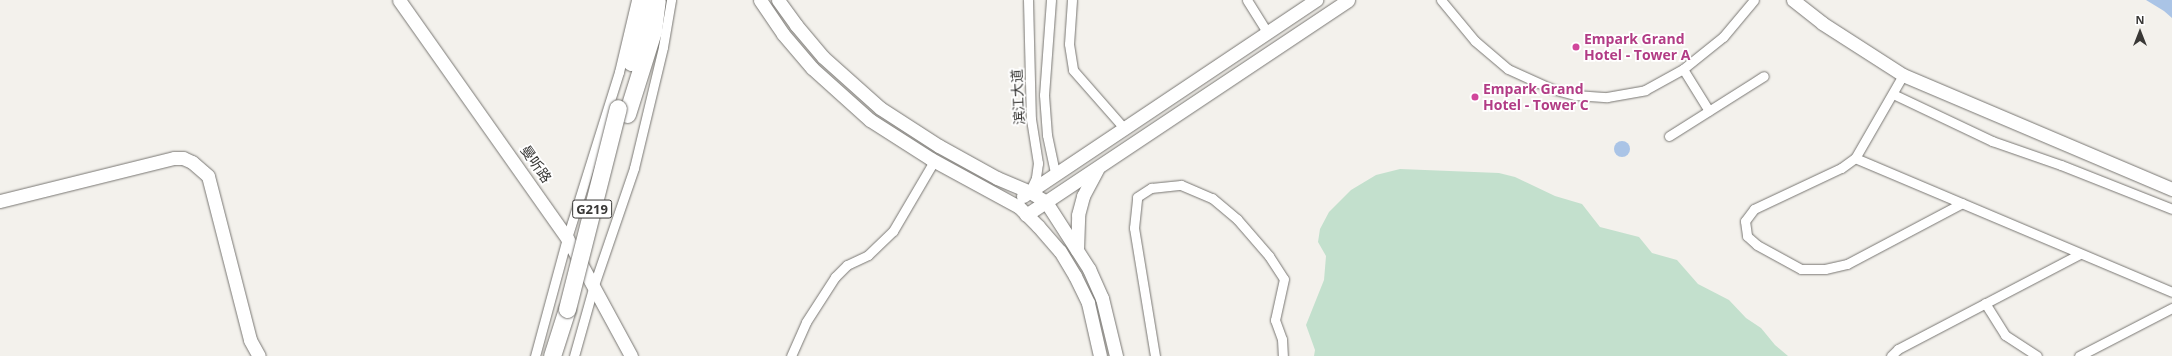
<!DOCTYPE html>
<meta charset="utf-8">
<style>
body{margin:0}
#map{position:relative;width:2172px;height:356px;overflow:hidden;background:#f3f1ec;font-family:"Open Sans","Noto Sans SC",sans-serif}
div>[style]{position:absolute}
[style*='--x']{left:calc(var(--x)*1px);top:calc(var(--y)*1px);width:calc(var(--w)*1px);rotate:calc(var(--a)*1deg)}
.green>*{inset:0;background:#c3e0cd}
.water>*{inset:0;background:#aac4e6}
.round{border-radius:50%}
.roads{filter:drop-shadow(0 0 1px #787672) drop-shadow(0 0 1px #787672)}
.street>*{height:9px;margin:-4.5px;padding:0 4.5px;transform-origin:4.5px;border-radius:4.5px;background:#fff}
.secondary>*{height:13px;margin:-6.5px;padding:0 6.5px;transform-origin:6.5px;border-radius:6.5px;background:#fff}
.highway>*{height:17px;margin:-8.5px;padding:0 8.5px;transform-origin:8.5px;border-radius:8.5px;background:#fff}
.bridges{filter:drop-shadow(0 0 1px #787672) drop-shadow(0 0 1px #787672)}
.highway-bridge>*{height:17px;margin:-8.5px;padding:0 8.5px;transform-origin:8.5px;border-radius:8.5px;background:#fff}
.dots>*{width:11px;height:11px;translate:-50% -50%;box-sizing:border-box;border:2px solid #fff;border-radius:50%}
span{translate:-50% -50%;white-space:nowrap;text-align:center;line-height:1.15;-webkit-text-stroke:3.5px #fff;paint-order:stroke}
.shield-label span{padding:1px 3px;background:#fff;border:1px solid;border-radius:3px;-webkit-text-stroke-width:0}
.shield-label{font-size:13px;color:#393836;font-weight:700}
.hotel-label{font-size:14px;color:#b23c85;font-weight:700}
.left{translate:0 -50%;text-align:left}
.street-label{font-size:14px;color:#393836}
.north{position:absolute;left:2120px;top:12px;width:40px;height:40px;-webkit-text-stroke:3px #fff;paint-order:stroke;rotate:0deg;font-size:11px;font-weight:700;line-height:16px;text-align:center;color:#393836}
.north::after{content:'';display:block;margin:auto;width:14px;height:18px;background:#393836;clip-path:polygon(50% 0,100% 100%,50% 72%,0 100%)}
</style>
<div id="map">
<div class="green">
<div style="clip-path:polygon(1400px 169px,1499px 173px,1515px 177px,1555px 196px,1582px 204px,1600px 227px,1639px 237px,1652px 253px,1677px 260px,1698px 284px,1729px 300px,1746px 318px,1761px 328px,1775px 345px,1788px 356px,1314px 356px,1315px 350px,1306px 325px,1324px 280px,1326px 256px,1318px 242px,1320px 229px,1329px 212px,1351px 190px,1376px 175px)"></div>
</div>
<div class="water">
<div style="clip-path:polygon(2146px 0,2172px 0,2172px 18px,2164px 11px)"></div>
<div class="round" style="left:1614px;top:141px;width:16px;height:16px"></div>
</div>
<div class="roads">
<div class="street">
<div style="--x:1028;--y:0;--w:119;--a:88.6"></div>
<div style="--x:1031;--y:119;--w:45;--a:81"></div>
<div style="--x:1038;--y:163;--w:15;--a:98"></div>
<div style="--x:1036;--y:178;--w:14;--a:115"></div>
<div style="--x:1051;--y:0;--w:95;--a:94.2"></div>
<div style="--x:1044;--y:95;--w:40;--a:85.7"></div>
<div style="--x:1047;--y:135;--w:40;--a:78"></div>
<div style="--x:1072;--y:0;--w:44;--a:93.9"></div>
<div style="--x:1069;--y:44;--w:26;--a:81"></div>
<div style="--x:1073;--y:70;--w:77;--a:48.7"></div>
<div style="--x:1247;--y:0;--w:38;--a:58"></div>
<div style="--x:1441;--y:0;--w:53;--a:50.3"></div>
<div style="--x:1475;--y:41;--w:43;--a:40.3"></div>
<div style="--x:1508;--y:69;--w:48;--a:24.4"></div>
<div style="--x:1552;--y:89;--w:24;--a:15"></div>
<div style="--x:1575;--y:95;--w:32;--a:4"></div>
<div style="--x:1607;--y:97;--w:39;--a:-10"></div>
<div style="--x:1645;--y:90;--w:43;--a:-28.9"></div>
<div style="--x:1683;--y:69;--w:51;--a:-38.7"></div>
<div style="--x:1723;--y:37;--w:48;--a:-50"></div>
<div style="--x:1683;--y:69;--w:49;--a:58.2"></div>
<div style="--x:1903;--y:75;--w:96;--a:120"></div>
<div style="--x:1855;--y:158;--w:17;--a:144"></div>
<div style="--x:1841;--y:168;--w:96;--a:154.8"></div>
<div style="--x:1754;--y:209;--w:15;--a:127"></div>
<div style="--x:1745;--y:221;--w:15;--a:82"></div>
<div style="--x:1747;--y:236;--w:13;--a:42"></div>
<div style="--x:1757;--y:245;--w:50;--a:28.6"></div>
<div style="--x:1801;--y:269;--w:24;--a:0"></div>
<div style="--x:1825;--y:269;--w:23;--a:-13"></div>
<div style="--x:1847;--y:264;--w:130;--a:-27.9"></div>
<div style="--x:1893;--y:94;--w:110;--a:25.4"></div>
<div style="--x:1992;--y:141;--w:73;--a:19.2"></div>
<div style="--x:2061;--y:165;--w:119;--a:21.6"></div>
<div style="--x:1669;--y:136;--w:112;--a:-32.3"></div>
<div style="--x:1855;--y:158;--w:344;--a:22.9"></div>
<div style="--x:1985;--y:303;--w:38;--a:58"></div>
<div style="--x:2005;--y:335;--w:38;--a:33"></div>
<div style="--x:535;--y:356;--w:122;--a:-74.8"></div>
<div style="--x:567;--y:238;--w:174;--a:-72.6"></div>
<div style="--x:619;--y:72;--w:74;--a:-76.7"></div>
<div style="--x:574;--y:356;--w:74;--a:-74.3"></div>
<div style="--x:594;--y:285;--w:124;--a:-71.1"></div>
<div style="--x:634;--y:168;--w:124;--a:-76.5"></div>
<div style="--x:663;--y:47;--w:48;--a:-80.3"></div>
<div style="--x:791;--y:356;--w:37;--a:-66"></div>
<div style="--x:806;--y:322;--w:54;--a:-57.2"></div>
<div style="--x:835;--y:277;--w:17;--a:-45"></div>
<div style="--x:847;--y:265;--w:23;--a:-25"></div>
<div style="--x:868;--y:255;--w:35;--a:-44"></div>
<div style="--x:893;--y:231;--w:81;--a:-59.6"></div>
<div style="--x:1155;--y:356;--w:130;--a:-99.3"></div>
<div style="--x:1134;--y:228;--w:31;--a:-84"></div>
<div style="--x:1137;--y:197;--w:17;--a:-33"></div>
<div style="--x:1151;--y:188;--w:30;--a:-6"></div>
<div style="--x:1181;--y:185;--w:34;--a:23"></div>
<div style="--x:1212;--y:198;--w:33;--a:40"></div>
<div style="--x:1237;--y:219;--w:49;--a:49.1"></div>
<div style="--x:1269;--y:256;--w:27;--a:57"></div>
<div style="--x:1284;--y:279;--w:42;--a:102.4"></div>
<div style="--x:1275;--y:320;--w:20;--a:70"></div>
<div style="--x:1282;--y:339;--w:17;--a:87"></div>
<div style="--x:1891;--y:356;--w:10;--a:-45"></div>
<div style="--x:1898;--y:349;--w:205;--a:-27.6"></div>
<div style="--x:2079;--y:356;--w:105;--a:-27.3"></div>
</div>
<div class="secondary">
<div style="--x:399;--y:0;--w:291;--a:54.8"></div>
<div style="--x:567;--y:238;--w:134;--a:61.5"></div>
<div style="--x:760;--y:0;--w:41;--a:55.9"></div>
<div style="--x:783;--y:34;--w:45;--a:49.5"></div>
<div style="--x:812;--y:68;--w:78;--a:41.9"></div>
<div style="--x:870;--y:120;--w:72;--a:32.6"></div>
<div style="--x:931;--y:159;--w:100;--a:28.6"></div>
<div style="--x:1019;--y:207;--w:27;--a:45"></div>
<div style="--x:1038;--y:226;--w:33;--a:49"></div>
<div style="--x:1060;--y:251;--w:29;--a:59"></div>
<div style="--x:1075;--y:276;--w:30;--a:64"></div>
<div style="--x:1088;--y:303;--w:54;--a:77.2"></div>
<div style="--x:778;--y:0;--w:31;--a:54"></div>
<div style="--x:796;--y:25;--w:42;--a:49.8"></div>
<div style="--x:823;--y:57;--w:76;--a:41.8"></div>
<div style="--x:880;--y:108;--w:70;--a:32.8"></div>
<div style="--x:939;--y:146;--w:66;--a:28.9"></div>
<div style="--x:997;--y:178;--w:36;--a:23"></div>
<div style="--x:1030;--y:192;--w:19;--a:32"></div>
<div style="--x:1046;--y:202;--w:80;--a:57.3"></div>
<div style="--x:1089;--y:269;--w:32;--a:66"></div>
<div style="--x:1102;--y:298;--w:60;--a:76.4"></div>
<div style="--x:1793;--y:0;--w:37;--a:38"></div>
<div style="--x:1822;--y:23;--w:96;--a:32.7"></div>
<div style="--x:1903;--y:75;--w:292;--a:23"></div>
<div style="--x:1023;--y:196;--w:353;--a:-33.8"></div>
<div style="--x:0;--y:201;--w:179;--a:-13.9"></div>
<div style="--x:174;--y:158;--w:9;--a:0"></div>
<div style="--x:183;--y:158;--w:10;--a:24"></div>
<div style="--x:192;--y:162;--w:21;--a:41"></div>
<div style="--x:208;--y:176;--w:169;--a:75.6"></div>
<div style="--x:250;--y:340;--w:18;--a:61"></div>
<div style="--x:1026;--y:215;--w:387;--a:-33.7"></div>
<div style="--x:1077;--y:250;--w:35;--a:-88"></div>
<div style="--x:1078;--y:215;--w:20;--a:-75"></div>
<div style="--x:1083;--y:196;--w:30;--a:-62"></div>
</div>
<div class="highway">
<div style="--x:631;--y:62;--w:64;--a:-75.5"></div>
<div style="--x:627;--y:114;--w:87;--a:-72.6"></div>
<div style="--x:653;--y:31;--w:31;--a:-83"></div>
<div style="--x:552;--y:356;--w:49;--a:-72.3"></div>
</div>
</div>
<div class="bridges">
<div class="highway-bridge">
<div style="--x:567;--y:309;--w:207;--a:-75.8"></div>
</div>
</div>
<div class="dots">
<div style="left:1576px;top:47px;background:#d1479c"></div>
<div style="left:1475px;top:97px;background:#d1479c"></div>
</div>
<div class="shield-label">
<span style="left:592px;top:209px">G219</span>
</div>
<div class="hotel-label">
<span class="left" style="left:1584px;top:47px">Empark Grand<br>Hotel - Tower A</span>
<span class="left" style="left:1483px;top:97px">Empark Grand<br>Hotel - Tower C</span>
</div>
<div class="street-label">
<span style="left:1018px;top:97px;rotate:-93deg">滨江大道</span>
<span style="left:536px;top:164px;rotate:55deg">曼听路</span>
</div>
<div class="north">N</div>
</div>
